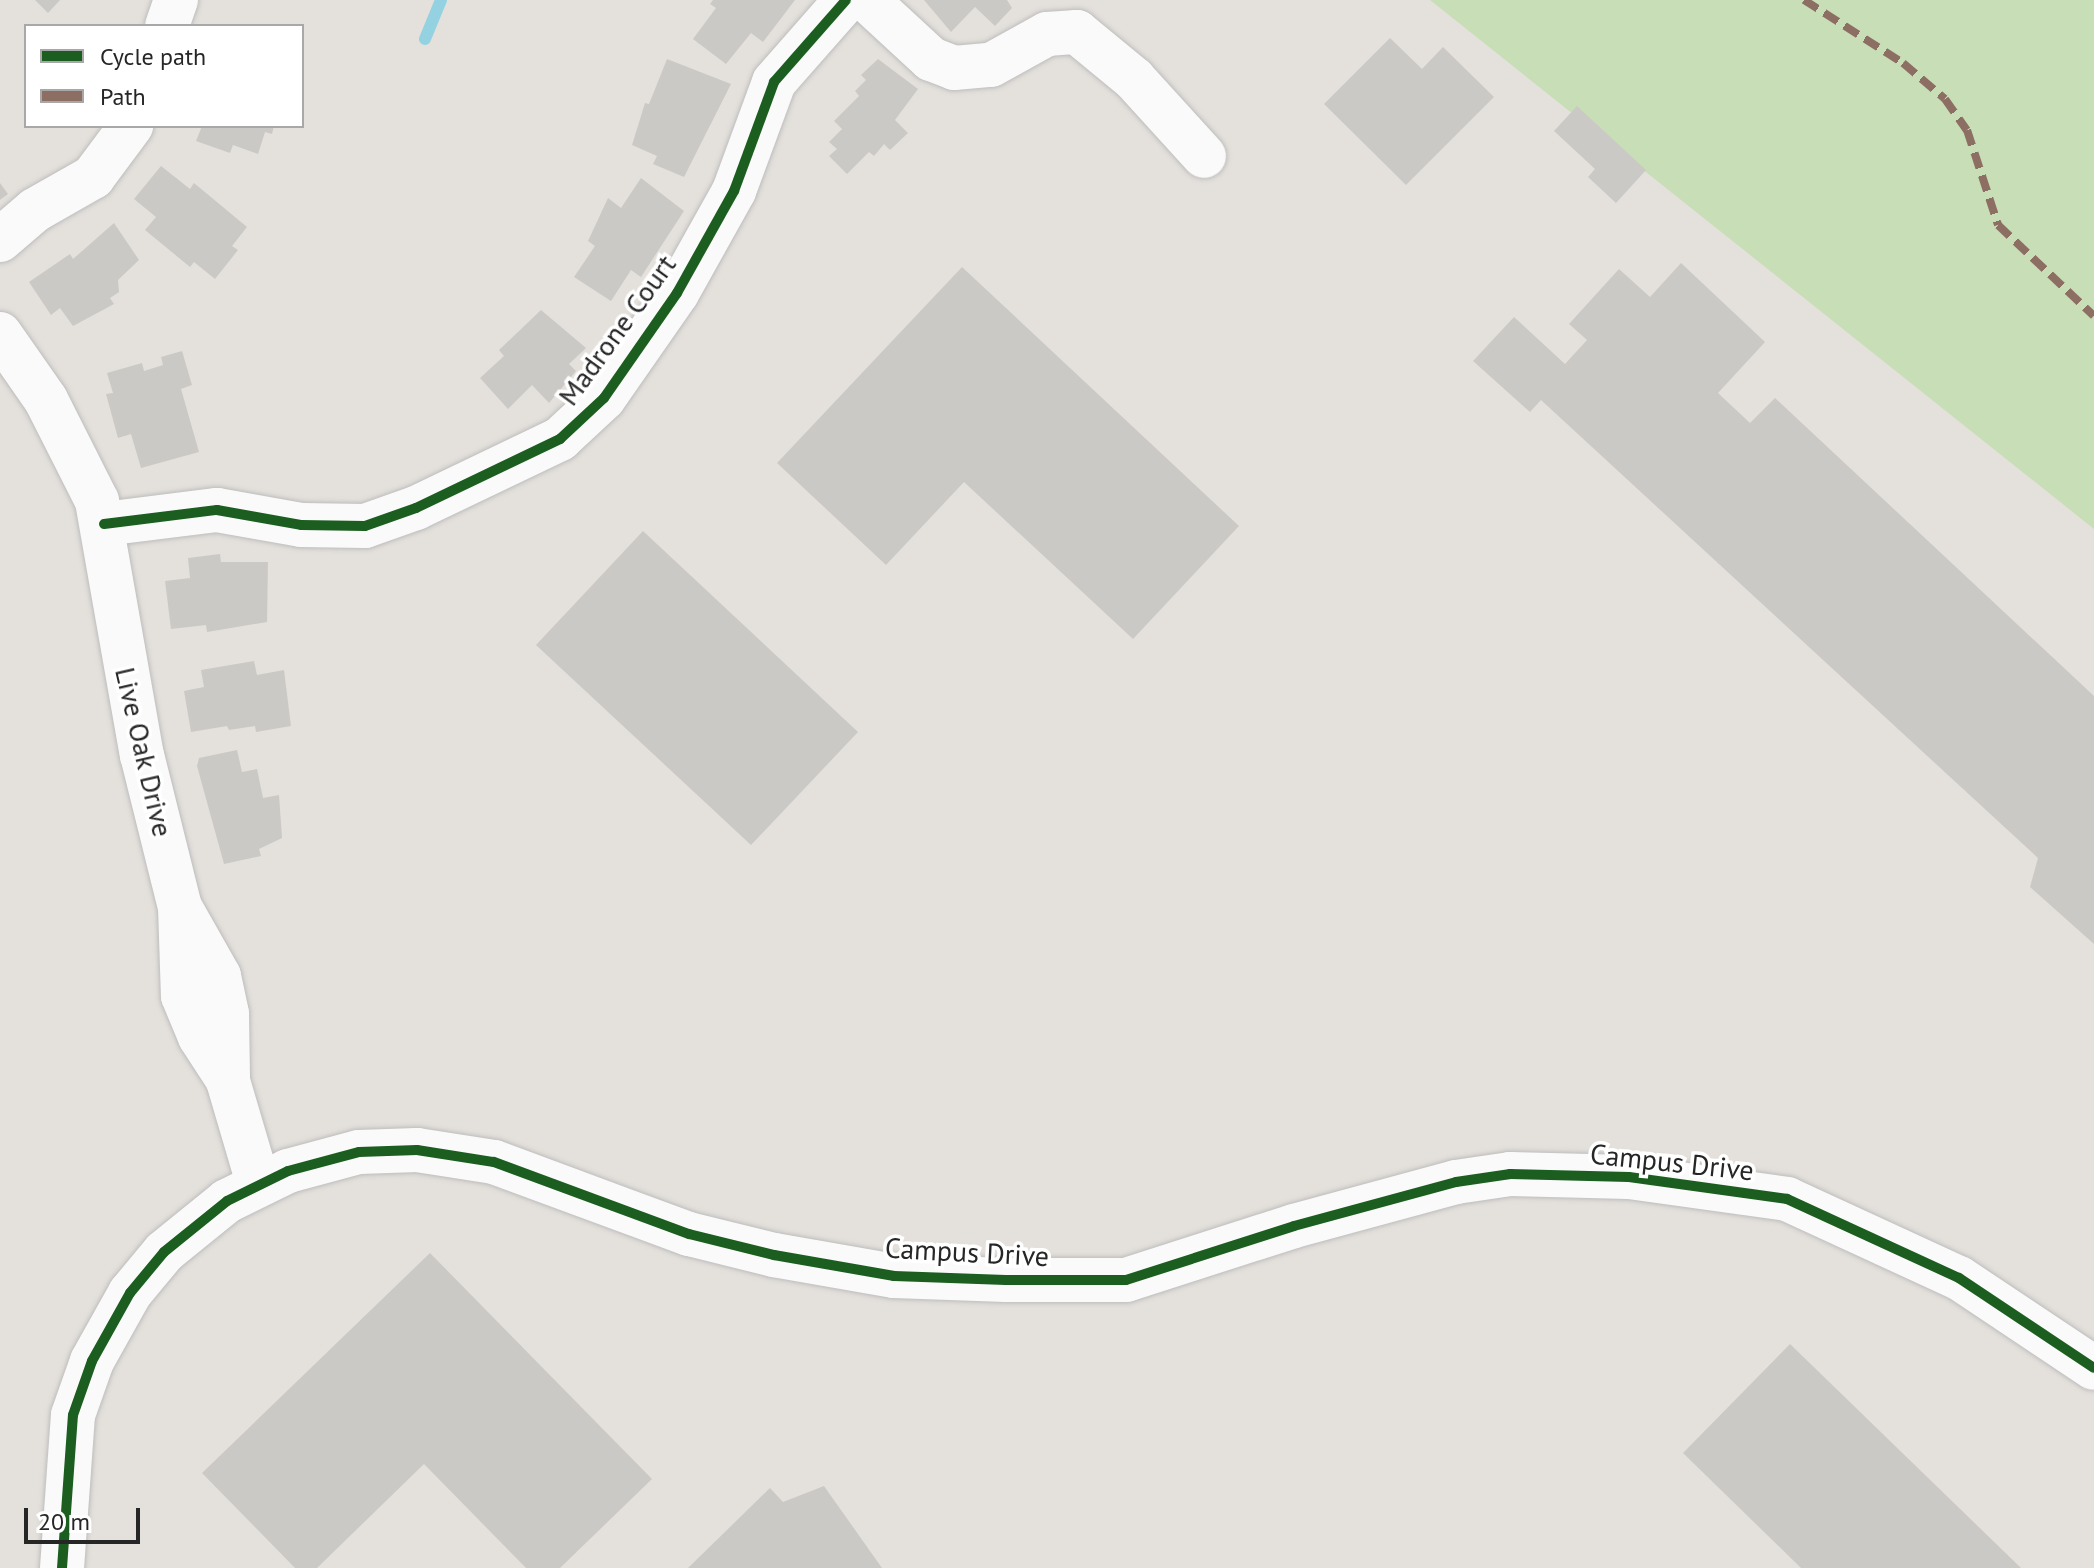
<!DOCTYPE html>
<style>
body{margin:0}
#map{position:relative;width:2094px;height:1568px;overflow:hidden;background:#e4e1dc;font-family:"PT Sans",sans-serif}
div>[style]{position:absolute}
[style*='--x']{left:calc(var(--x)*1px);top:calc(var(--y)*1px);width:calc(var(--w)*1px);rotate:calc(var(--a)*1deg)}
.green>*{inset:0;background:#c8deb7}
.stream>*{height:12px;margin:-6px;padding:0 6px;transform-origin:6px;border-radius:6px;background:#94d2e2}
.building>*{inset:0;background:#cbc9c5}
.roads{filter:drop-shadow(0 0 2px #bebdbd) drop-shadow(0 0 2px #bebdbd)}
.minor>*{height:44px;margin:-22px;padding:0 22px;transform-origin:22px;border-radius:22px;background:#fbfafa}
.quiet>*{height:8px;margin-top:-4px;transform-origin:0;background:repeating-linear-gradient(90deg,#8d6e63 0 16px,transparent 0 24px)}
.cycleway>*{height:10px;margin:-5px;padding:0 5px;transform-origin:5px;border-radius:5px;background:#1b5e20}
span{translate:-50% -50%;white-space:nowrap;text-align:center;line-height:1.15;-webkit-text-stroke:7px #fff;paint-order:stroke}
.street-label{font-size:28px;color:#262626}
.legend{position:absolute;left:24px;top:24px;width:280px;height:104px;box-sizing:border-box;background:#fff;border:2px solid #a8a8a8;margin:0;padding:10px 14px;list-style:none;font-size:24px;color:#262626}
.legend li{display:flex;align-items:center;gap:16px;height:40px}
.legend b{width:40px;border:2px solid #a8a8a8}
.scale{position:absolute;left:24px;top:1508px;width:116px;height:36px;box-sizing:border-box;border:4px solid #262626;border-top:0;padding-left:10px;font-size:24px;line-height:28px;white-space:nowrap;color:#262626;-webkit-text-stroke:6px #fff;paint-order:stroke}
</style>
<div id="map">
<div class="green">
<div style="clip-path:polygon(1430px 0,2094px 0,2094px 529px)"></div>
</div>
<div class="stream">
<div style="--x:425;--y:39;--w:42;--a:-67.7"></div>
</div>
<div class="building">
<div style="clip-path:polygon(35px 0,60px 0,48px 13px)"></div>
<div style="clip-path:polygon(713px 0,795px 0,763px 42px,751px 33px,726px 64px,693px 39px,716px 8px,710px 4px)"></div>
<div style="clip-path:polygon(924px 0,1007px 0,1012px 8px,995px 26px,975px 7px,951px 32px)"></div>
<div style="clip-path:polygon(1390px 38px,1422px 69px,1443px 47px,1494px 97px,1406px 185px,1324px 104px)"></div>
<div style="clip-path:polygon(667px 59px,731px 84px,684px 177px,653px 164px,657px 156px,632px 145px,645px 103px,649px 104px)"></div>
<div style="clip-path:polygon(878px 59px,918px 89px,895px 120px,908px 133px,890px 150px,884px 144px,874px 156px,869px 152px,847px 174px,829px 156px,837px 149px,829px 142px,842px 129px,834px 121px,859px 96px,855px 91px,866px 80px,861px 75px)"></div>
<div style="clip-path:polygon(1577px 106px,1646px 170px,1616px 203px,1588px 177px,1595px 169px,1554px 131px)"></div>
<div style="clip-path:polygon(202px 126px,274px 126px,272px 134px,265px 132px,258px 154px,233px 145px,230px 153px,196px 141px)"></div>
<div style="clip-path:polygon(161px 166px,190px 189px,194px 183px,247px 227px,232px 246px,238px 250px,215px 279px,194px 262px,190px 267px,145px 230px,156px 217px,134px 199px)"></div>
<div style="clip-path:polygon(641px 178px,684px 211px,641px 277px,631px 270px,611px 301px,574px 277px,595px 246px,588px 241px,608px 198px,621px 208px)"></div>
<div style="clip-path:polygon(0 183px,8px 194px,0 200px)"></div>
<div style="clip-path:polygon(114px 223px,139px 260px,118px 280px,119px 292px,110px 298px,114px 304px,73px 326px,60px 308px,51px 315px,29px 282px,70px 254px,73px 259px)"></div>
<div style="clip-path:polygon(1681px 263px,1765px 342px,1718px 393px,1750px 423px,1775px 398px,2094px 696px,2094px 944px,2030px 887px,2038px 858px,1541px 400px,1530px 412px,1473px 361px,1514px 317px,1565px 364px,1587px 340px,1569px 324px,1619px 269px,1650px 297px)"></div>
<div style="clip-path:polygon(962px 267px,1239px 526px,1133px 639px,964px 482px,886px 565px,777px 463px)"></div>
<div style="clip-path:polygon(541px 310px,586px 348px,569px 364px,576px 371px,549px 403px,532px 385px,508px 409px,480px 378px,504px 356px,499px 350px)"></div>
<div style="clip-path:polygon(182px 351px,192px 385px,181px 389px,199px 452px,141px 468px,131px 434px,118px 438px,106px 394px,113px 393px,107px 373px,142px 363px,144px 371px,163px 365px,161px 357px)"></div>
<div style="clip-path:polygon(643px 531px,858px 732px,751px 845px,536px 645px)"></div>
<div style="clip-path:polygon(220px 554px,221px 562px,268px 562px,267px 622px,207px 632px,206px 625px,171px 629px,165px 581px,190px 578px,188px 558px)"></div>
<div style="clip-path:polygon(254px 661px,257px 675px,284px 670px,291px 726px,256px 732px,255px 726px,229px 730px,227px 726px,191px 732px,184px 691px,204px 687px,201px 670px)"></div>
<div style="clip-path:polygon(237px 750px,242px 772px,257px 769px,263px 798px,279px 795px,282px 838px,259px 849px,261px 856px,224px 864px,197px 766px,199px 758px)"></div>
<div style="clip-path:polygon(430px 1253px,652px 1479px,560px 1568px,526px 1568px,424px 1464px,317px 1568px,295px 1568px,202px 1473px)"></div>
<div style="clip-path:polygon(1790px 1344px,2021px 1568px,1801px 1568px,1683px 1453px)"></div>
<div style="clip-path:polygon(824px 1486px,882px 1568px,688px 1568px,770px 1488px,783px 1502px)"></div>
</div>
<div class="roads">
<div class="minor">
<div style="--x:867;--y:0;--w:87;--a:42.7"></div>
<div style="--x:931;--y:59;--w:25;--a:21"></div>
<div style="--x:954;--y:68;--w:37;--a:-5"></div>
<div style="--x:991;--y:65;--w:64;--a:-29"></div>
<div style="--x:1047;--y:34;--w:30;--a:-4"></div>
<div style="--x:1077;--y:32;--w:74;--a:39.5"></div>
<div style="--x:1134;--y:79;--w:104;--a:47.7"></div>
<div style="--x:167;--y:26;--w:28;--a:-71"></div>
<div style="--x:0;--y:240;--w:46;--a:-40.6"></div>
<div style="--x:35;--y:210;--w:67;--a:-29.6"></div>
<div style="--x:93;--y:177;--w:64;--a:-53.3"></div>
<div style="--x:0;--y:334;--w:80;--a:55.1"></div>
<div style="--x:46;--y:400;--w:113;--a:63.2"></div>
<div style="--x:97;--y:501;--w:258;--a:80"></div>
<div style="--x:142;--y:755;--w:157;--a:76"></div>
<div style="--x:180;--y:907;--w:79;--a:60.5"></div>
<div style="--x:219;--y:976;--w:39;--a:78"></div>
<div style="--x:227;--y:1014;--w:67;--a:89.1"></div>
<div style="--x:228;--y:1081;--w:106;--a:73.6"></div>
<div style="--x:104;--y:524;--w:114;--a:-7.1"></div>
<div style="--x:217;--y:510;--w:85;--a:10.1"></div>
<div style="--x:301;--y:525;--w:64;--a:0.9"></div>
<div style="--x:365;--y:526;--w:54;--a:-19.4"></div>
<div style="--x:416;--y:508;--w:160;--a:-25.6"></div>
<div style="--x:560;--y:439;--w:60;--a:-43"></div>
<div style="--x:604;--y:398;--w:128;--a:-55.2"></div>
<div style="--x:677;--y:293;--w:117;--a:-60.8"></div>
<div style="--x:734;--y:191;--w:116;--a:-69.8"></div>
<div style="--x:774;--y:82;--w:109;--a:-48.7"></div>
<div style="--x:180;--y:907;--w:89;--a:88.1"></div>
<div style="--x:183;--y:996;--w:44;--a:67.5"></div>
<div style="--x:200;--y:1037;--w:51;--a:56.9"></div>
<div style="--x:62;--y:1568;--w:153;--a:-85.9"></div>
<div style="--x:73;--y:1415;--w:57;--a:-70.6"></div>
<div style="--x:92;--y:1361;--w:78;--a:-60.8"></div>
<div style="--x:130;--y:1293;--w:53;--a:-50.3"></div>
<div style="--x:164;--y:1252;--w:81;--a:-39"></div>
<div style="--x:227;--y:1201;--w:68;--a:-26.2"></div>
<div style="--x:288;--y:1171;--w:73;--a:-15"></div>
<div style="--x:359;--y:1152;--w:58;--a:-2"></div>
<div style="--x:417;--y:1150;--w:78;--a:8.9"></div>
<div style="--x:494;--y:1162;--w:208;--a:20.3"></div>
<div style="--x:689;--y:1234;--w:88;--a:13.9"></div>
<div style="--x:774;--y:1255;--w:122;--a:9.9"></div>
<div style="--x:894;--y:1276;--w:112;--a:2"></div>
<div style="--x:1006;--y:1280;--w:120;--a:0"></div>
<div style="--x:1126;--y:1280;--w:176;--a:-17.8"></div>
<div style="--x:1294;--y:1226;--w:168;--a:-15.2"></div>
<div style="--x:1456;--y:1182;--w:55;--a:-8.4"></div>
<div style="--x:1510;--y:1174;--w:119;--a:1.4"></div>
<div style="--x:1629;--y:1177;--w:160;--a:7.9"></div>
<div style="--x:1787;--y:1199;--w:189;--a:24.7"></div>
<div style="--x:1959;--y:1278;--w:162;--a:33.7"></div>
</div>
</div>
<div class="quiet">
<div style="--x:1804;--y:0;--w:117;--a:32.5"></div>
<div style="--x:1903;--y:63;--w:55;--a:40.6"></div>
<div style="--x:1945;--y:99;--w:38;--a:55"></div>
<div style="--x:1967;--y:130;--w:100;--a:71.9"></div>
<div style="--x:1998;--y:225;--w:132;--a:43.5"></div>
</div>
<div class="cycleway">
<div style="--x:104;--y:524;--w:114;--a:-7.1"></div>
<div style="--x:217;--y:510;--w:85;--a:10.1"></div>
<div style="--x:301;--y:525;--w:64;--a:0.9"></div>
<div style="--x:365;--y:526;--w:54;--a:-19.4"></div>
<div style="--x:416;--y:508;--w:160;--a:-25.6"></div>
<div style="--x:560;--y:439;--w:60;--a:-43"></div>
<div style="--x:604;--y:398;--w:128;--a:-55.2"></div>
<div style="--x:677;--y:293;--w:117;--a:-60.8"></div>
<div style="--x:734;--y:191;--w:116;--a:-69.8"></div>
<div style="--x:774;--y:82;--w:109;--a:-48.7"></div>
<div style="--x:62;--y:1568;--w:153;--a:-85.9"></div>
<div style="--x:73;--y:1415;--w:57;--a:-70.6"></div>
<div style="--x:92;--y:1361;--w:78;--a:-60.8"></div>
<div style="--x:130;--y:1293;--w:53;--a:-50.3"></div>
<div style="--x:164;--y:1252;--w:81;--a:-39"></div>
<div style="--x:227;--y:1201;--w:68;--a:-26.2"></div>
<div style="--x:288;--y:1171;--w:73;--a:-15"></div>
<div style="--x:359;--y:1152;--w:58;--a:-2"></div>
<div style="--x:417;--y:1150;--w:78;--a:8.9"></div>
<div style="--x:494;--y:1162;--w:208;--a:20.3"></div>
<div style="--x:689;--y:1234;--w:88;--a:13.9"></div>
<div style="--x:774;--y:1255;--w:122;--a:9.9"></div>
<div style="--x:894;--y:1276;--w:112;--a:2"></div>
<div style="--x:1006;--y:1280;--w:120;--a:0"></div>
<div style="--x:1126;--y:1280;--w:176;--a:-17.8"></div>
<div style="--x:1294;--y:1226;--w:168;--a:-15.2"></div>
<div style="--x:1456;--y:1182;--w:55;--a:-8.4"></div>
<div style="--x:1510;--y:1174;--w:119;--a:1.4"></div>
<div style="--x:1629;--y:1177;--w:160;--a:7.9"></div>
<div style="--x:1787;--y:1199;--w:189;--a:24.7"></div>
<div style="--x:1959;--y:1278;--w:162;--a:33.7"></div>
</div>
<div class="street-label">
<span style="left:617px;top:330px;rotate:-54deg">Madrone Court</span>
<span style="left:144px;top:752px;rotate:77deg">Live Oak Drive</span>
<span style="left:1672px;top:1162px;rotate:6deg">Campus Drive</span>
<span style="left:967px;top:1252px;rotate:3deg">Campus Drive</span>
</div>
<ul class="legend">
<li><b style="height:10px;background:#1b5e20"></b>Cycle path</li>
<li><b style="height:10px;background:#8d6e63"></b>Path</li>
</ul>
<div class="scale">20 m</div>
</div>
